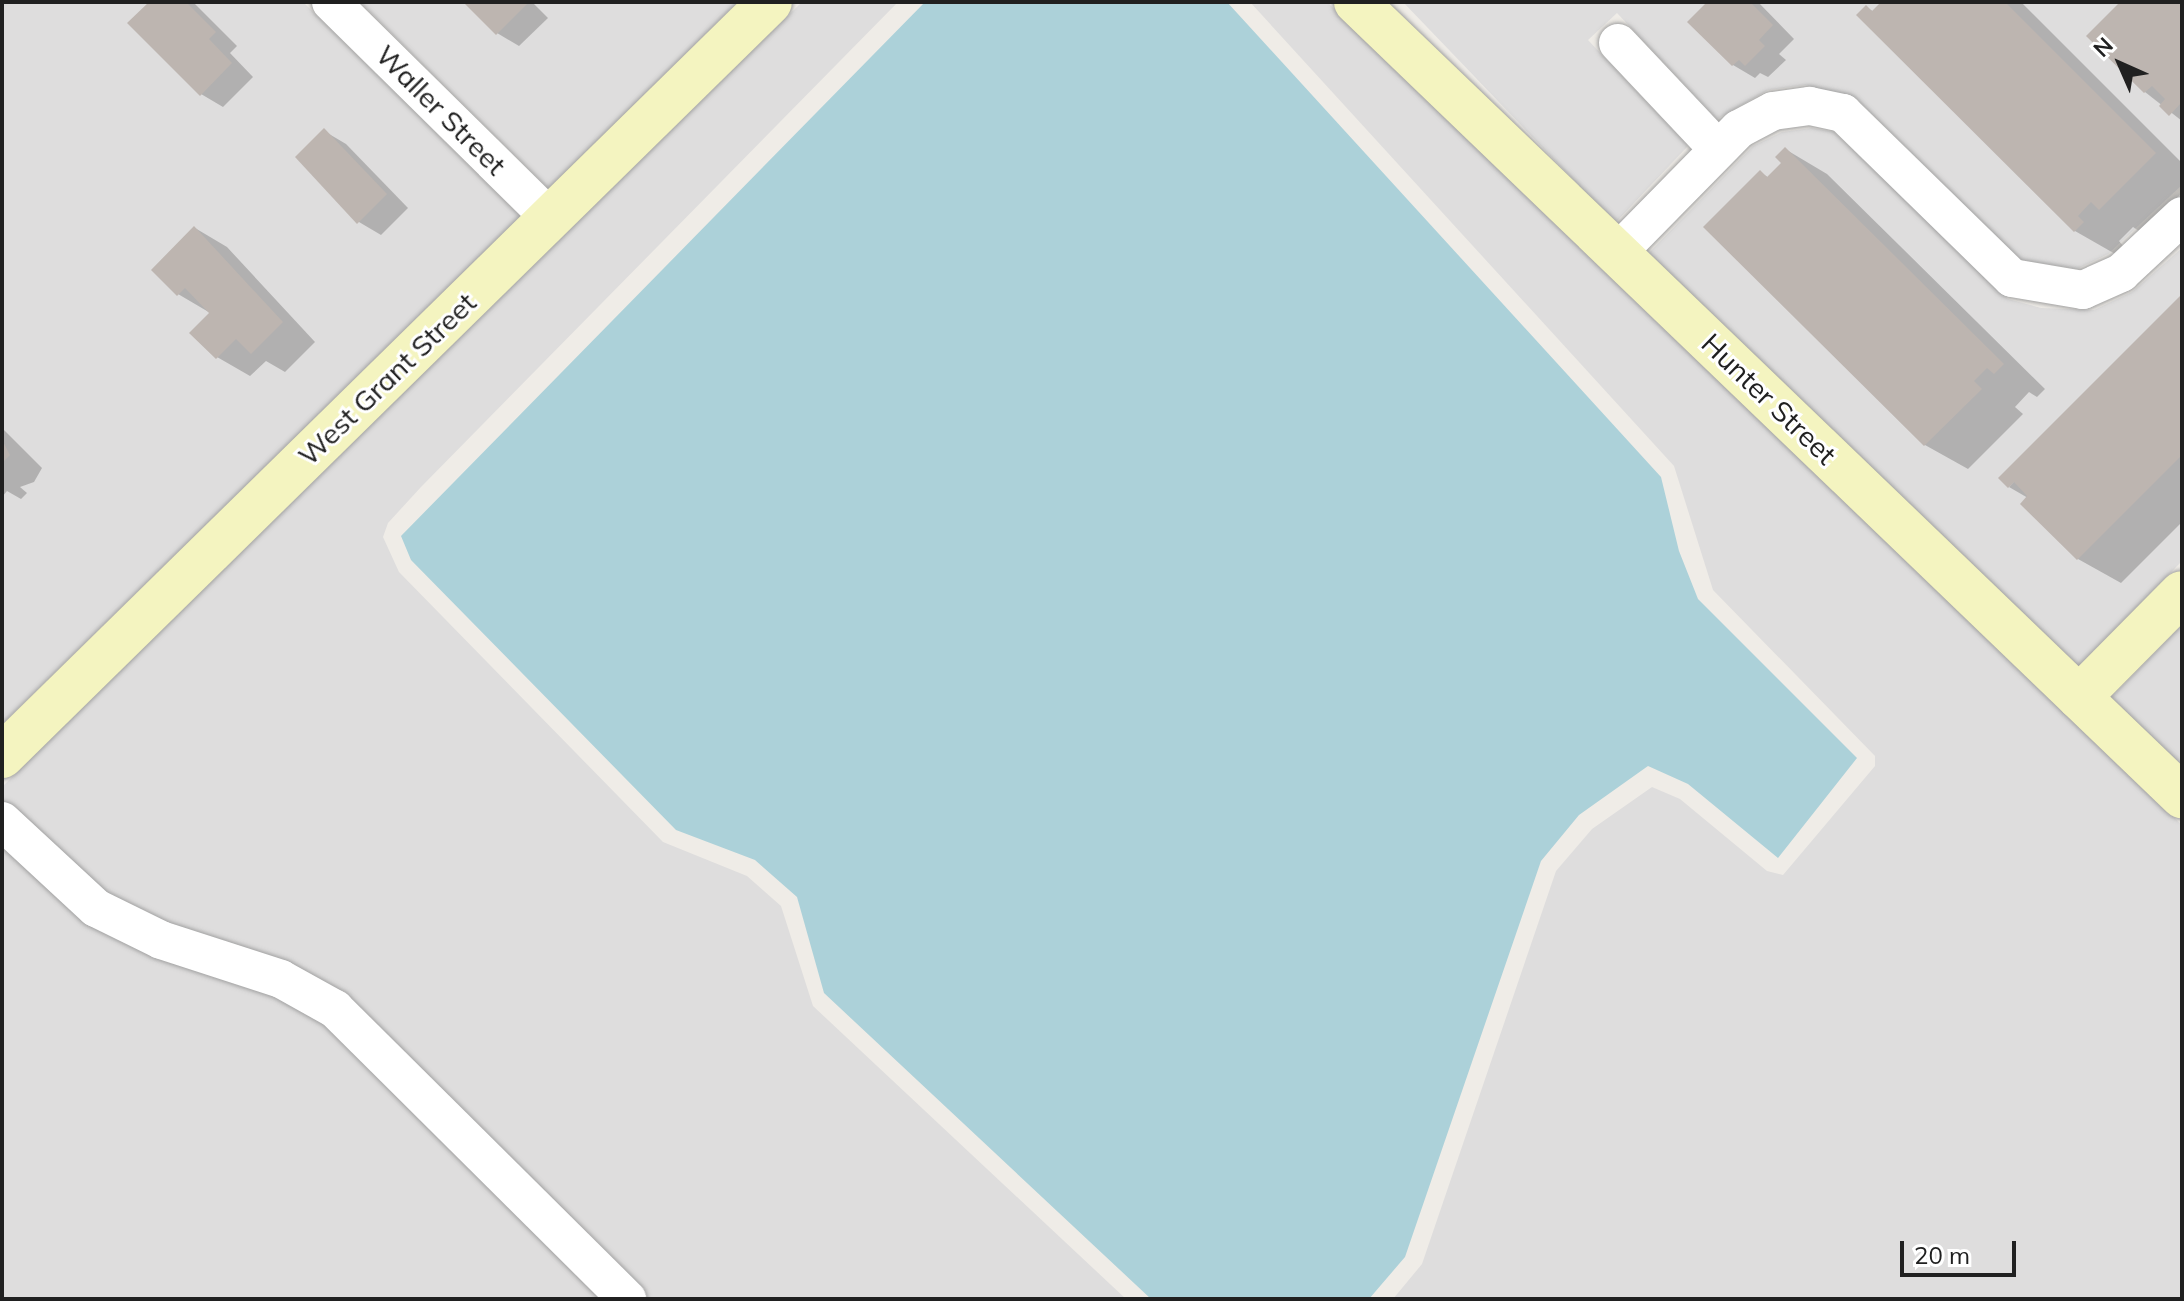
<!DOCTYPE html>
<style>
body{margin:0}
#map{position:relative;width:2184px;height:1301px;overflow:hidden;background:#efece7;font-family:Mulish,sans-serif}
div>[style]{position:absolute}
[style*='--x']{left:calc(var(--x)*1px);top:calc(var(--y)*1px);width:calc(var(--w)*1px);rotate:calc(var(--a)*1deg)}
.residential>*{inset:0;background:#dedddd}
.water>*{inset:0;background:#acd1d9}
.shadow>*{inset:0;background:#0003}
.building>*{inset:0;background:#bdb5b0}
.roads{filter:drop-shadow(0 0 2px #a1a1a1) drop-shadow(0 0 2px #a1a1a1)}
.street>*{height:38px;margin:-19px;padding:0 19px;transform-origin:19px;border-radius:19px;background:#fff}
.secondary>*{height:44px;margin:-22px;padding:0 22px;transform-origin:22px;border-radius:22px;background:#f4f4c0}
span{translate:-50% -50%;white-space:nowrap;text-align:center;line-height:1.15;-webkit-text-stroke:6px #fff;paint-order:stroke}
.street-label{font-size:28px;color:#202020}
.frame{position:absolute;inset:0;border:4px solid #202020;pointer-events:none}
.north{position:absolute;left:2080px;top:24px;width:80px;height:80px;-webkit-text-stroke:6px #fff;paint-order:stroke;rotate:315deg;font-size:22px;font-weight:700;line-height:32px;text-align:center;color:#202020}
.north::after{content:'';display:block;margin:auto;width:28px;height:36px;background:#202020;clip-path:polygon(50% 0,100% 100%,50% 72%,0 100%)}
.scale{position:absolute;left:1900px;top:1241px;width:116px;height:36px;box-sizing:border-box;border:4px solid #202020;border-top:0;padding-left:10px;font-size:24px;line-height:28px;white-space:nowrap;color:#202020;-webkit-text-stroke:6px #fff;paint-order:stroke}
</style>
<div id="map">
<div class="residential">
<div style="clip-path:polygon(2px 2px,303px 2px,521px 217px,2px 724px)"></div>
<div style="clip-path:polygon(360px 2px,738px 2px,549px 189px)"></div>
<div style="clip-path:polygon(802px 2px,898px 2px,421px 487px,388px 523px,383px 537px,399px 572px,663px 842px,747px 876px,781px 906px,813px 1006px,1126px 1299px,2px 1299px,2px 787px)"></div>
<div style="clip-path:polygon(1250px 2px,1327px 2px,2182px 825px,2182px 1299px,1393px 1299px,1422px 1264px,1556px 871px,1592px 829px,1652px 787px,1680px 799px,1767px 871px,1783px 875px,1875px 766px,1875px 756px,1713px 590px,1674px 466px)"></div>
<div style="clip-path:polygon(1403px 2px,2182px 2px,2182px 185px,2108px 254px,2077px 269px,2021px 260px,1856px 98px,1805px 85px,1768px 90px,1717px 119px,1617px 13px,1588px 40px,1688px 146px,1615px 223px)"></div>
<div style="clip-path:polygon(1812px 128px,1834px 132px,2008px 299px,2041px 308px,2094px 310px,2132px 292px,2182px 248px,2182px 561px,2077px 668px,1648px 254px,1753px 146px,1782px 132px)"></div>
<div style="clip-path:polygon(2182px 625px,2182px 768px,2110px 699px)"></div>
</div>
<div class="water">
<div style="clip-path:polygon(925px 2px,1227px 2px,1661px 477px,1679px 551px,1698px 599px,1857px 758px,1778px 858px,1688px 784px,1648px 766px,1579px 815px,1541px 861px,1405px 1257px,1369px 1299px,1151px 1299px,824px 993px,797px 897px,755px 860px,676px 830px,411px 560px,401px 536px)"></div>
</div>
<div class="shadow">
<div style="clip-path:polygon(151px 2px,193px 2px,237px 46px,230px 53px,253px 77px,223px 107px,201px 94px)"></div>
<div style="clip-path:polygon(466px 2px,532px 2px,548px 18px,519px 46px,497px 33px)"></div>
<div style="clip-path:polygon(1710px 2px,1758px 2px,1794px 39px,1779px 54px,1786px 60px,1768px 77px,1760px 73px,1755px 78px,1733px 65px)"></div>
<div style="clip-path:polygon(1884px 2px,2021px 2px,2182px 163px,2182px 193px,2142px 233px,2133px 227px,2119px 241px,2125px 248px,2117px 255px,2075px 231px,1866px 7px,1874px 12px)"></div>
<div style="clip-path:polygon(2123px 2px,2182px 2px,2182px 121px,2145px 92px)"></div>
<div style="clip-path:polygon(324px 131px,346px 144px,408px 208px,381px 235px,359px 222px,298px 157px)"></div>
<div style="clip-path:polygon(1785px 149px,1827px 174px,2045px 389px,2037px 397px,2029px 392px,2015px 407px,2023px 414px,1968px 469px,1925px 445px,1705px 227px,1760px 172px,1769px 178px,1784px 163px)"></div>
<div style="clip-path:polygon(195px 228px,227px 247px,315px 342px,285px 372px,266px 361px,250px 376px,217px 357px,212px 314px,178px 294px)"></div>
<div style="clip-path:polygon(2182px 296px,2182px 522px,2121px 583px,2078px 559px,2028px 498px,2009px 487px)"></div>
<div style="clip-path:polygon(2px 428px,42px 468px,34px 482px,20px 487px,27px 493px,21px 499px,7px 491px,2px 497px)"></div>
</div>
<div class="building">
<div style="clip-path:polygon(149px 2px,186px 2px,216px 32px,209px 39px,232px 63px,200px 96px,127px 23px)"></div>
<div style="clip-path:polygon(463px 2px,525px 2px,527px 4px,496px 35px)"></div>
<div style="clip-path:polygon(1707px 2px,1750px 2px,1773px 25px,1759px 40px,1765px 46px,1745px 66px,1739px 60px,1732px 66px,1687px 22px)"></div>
<div style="clip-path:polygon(1881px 2px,2005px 2px,2156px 153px,2099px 210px,2091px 202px,2078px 216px,2084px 222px,2074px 232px,1856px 15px,1866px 5px,1872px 11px)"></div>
<div style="clip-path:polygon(2120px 2px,2182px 2px,2182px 102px,2169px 116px,2159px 106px,2165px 99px,2152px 86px,2144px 93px,2086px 36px)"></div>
<div style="clip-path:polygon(324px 128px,387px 194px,357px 224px,295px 157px)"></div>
<div style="clip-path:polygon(1785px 147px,2004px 364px,1994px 374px,1987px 368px,1974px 381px,1982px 389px,1924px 446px,1703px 227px,1760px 170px,1767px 177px,1781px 163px,1775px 157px)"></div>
<div style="clip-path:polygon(194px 226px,283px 322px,251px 354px,236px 339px,216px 359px,189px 333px,209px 313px,185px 288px,177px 296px,151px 270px)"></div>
<div style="clip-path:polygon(2182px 294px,2182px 455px,2077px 560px,2020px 504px,2027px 496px,2014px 482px,2008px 488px,1998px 478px)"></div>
<div style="clip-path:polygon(2px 440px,10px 455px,2px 463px)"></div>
</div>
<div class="roads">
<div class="street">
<div style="--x:331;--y:2;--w:309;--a:44.6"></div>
<div style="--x:1618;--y:43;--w:144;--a:46.7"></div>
<div style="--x:1617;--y:253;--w:174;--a:-45.5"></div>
<div style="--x:1739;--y:129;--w:38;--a:-28"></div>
<div style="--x:1773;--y:111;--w:37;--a:-8"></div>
<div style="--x:1810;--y:106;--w:34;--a:12"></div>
<div style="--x:1843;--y:113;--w:236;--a:44.3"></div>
<div style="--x:2012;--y:278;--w:72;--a:9.6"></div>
<div style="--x:2083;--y:290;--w:42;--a:-24.1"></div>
<div style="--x:2121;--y:273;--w:83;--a:-43.1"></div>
<div style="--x:2;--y:821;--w:128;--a:42.8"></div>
<div style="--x:96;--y:908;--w:72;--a:26.2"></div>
<div style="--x:161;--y:940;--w:126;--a:18"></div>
<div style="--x:281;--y:979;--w:62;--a:29.1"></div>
<div style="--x:335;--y:1009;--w:412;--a:44.8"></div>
</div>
<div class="secondary">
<div style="--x:1356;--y:2;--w:1146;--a:43.87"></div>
<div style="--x:2079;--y:697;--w:146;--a:-45.3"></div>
<div style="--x:2;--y:756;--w:1076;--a:-44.47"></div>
</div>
</div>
<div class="street-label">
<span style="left:441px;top:110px;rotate:45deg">Waller Street</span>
<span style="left:387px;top:379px;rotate:-44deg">West Grant Street</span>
<span style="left:1769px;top:399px;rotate:44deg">Hunter Street</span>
</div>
<div class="frame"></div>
<div class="north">N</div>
<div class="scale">20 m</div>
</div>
